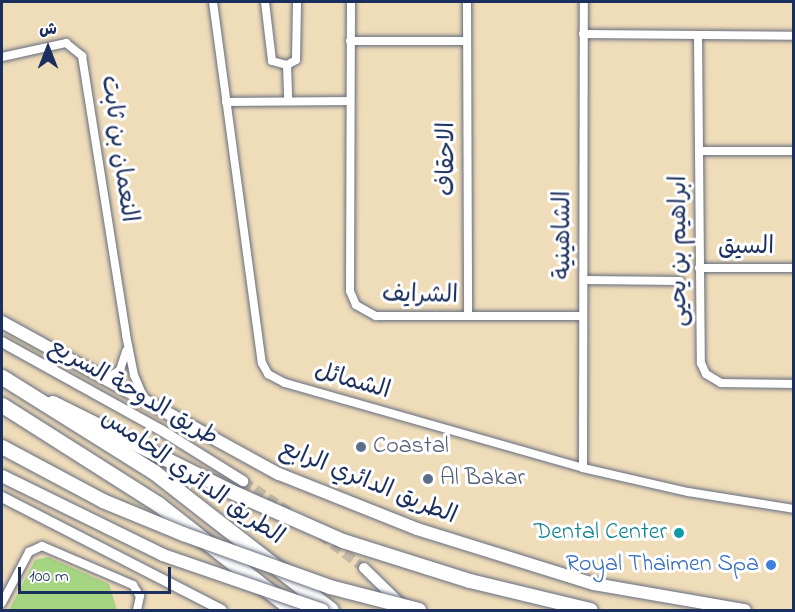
<!DOCTYPE html>
<meta charset="utf-8">
<style>
body{margin:0}
#map{position:relative;width:795px;height:612px;overflow:hidden;background:#efdcb9;font-family:"Indie Flower","Playpen Sans Arabic",sans-serif}
div>[style]{position:absolute}
[style*='--x']{left:calc(var(--x)*1px);top:calc(var(--y)*1px);width:calc(var(--w)*1px);rotate:calc(var(--a)*1deg)}
.green>*{inset:0;background:#a5d482}
.tertiary-tunnel>*{height:10px;margin-top:-5px;transform-origin:0;background:repeating-linear-gradient(90deg,#c5b9a7 0 10px,transparent 0 15px)}
.roads{filter:drop-shadow(0 0 2px #656c7e) drop-shadow(0 0 2px #656c7e)}
.minor>*{height:8px;margin:-4px;padding:0 4px;transform-origin:4px;border-radius:4px;background:#fff}
.tertiary>*{height:10px;margin:-5px;padding:0 5px;transform-origin:5px;border-radius:5px;background:#fff}
.secondary>*{height:12px;margin:-6px;padding:0 6px;transform-origin:6px;border-radius:6px;background:#fff}
.primary>*{height:14px;margin:-7px;padding:0 7px;transform-origin:7px;border-radius:7px;background:#fff}
.motorway>*{height:15px;margin:-7.5px;padding:0 7.5px;transform-origin:7.5px;border-radius:7.5px;background:#fff}
.bridges{filter:drop-shadow(0 0 2px #656c7e) drop-shadow(0 0 2px #656c7e)}
.secondary-bridge>*{height:12px;margin:-6px;padding:0 6px;transform-origin:6px;border-radius:6px;background:#fff}
.primary-bridge>*{height:14px;margin:-7px;padding:0 7px;transform-origin:7px;border-radius:7px;background:#fff}
.dots>*{width:16px;height:16px;translate:-50% -50%;box-sizing:border-box;border:3px solid #fff;border-radius:50%}
span{translate:-50% -50%;white-space:nowrap;text-align:center;line-height:1.15;-webkit-text-stroke:6px #fff;paint-order:stroke}
.street-label{font-size:24px;color:#1b2f5e}
.service-label{font-size:24px;color:#4e5e75}
.left{translate:0 -50%;text-align:left}
.culture-label{font-size:24px;color:#0d838f}
.right{translate:-100% -50%;text-align:right}
.shop-label{font-size:24px;color:#366cbe}
.frame{position:absolute;inset:0;border:3px solid #1b2f5e;pointer-events:none}
.north{position:absolute;left:18px;top:18px;width:60px;height:60px;-webkit-text-stroke:4px #fff;paint-order:stroke;rotate:0deg;font-size:16px;font-weight:700;line-height:24px;text-align:center;color:#1b2f5e}
.north::after{content:'';display:block;margin:auto;width:21px;height:27px;background:#1b2f5e;clip-path:polygon(50% 0,100% 100%,50% 72%,0 100%)}
.scale{position:absolute;left:18px;top:567px;width:153px;height:27px;box-sizing:border-box;border:3px solid #1b2f5e;border-top:0;padding-left:8px;font-size:18px;line-height:21px;white-space:nowrap;color:#1b2f5e;-webkit-text-stroke:4px #fff;paint-order:stroke}
</style>
<div id="map">
<div class="green">
<div style="clip-path:polygon(48px 557px,109px 584px,117px 610px,9px 610px,35px 560px)"></div>
</div>
<div class="tertiary-tunnel">
<div style="--x:243;--y:481;--w:59;--a:34"></div>
<div style="--x:321;--y:535;--w:54;--a:37.5"></div>
</div>
<div class="roads">
<div class="minor">
<div style="--x:213;--y:2;--w:364;--a:82.3"></div>
<div style="--x:262;--y:363;--w:13;--a:61"></div>
<div style="--x:268;--y:374;--w:19;--a:28"></div>
<div style="--x:285;--y:383;--w:310;--a:15.9"></div>
<div style="--x:583;--y:468;--w:108;--a:12.9"></div>
<div style="--x:688;--y:492;--w:107;--a:9.1"></div>
<div style="--x:265;--y:2;--w:59;--a:83.2"></div>
<div style="--x:272;--y:61;--w:16;--a:15"></div>
<div style="--x:287;--y:65;--w:10;--a:-29"></div>
<div style="--x:296;--y:60;--w:58;--a:-89"></div>
<div style="--x:351;--y:2;--w:289;--a:90.2"></div>
<div style="--x:350;--y:291;--w:15;--a:67"></div>
<div style="--x:356;--y:305;--w:23;--a:29"></div>
<div style="--x:376;--y:316;--w:207;--a:0"></div>
<div style="--x:467;--y:2;--w:314;--a:89.8"></div>
<div style="--x:583;--y:34;--w:211;--a:0.5"></div>
<div style="--x:698;--y:36;--w:327;--a:89.5"></div>
<div style="--x:701;--y:363;--w:12;--a:66"></div>
<div style="--x:706;--y:374;--w:17;--a:31"></div>
<div style="--x:721;--y:383;--w:73;--a:0.8"></div>
<div style="--x:350;--y:41;--w:117;--a:0"></div>
<div style="--x:2;--y:57;--w:66;--a:-12.3"></div>
<div style="--x:66;--y:43;--w:21;--a:39"></div>
<div style="--x:82;--y:56;--w:282;--a:81"></div>
<div style="--x:126;--y:335;--w:41;--a:78.7"></div>
<div style="--x:134;--y:375;--w:26;--a:67"></div>
<div style="--x:287;--y:65;--w:36;--a:88"></div>
<div style="--x:226;--y:102;--w:124;--a:-0.5"></div>
<div style="--x:699;--y:151;--w:95;--a:0"></div>
<div style="--x:699;--y:268;--w:95;--a:0"></div>
<div style="--x:584;--y:280;--w:96;--a:0.6"></div>
<div style="--x:106;--y:379;--w:17;--a:-33"></div>
<div style="--x:120;--y:370;--w:20;--a:-72"></div>
<div style="--x:583;--y:468;--w:466;--a:-89.9"></div>
<div style="--x:2;--y:603;--w:58;--a:-62.1"></div>
<div style="--x:29;--y:552;--w:14;--a:-25"></div>
<div style="--x:42;--y:546;--w:99;--a:23.2"></div>
<div style="--x:133;--y:585;--w:13;--a:58"></div>
<div style="--x:140;--y:596;--w:14;--a:102"></div>
</div>
<div class="tertiary">
<div style="--x:2;--y:342;--w:182;--a:29"></div>
<div style="--x:161;--y:430;--w:97;--a:31.9"></div>
<div style="--x:2;--y:497;--w:247;--a:27.2"></div>
<div style="--x:364;--y:568;--w:54;--a:44.3"></div>
</div>
<div class="secondary">
<div style="--x:2;--y:322;--w:316;--a:28.8"></div>
<div style="--x:279;--y:474;--w:149;--a:21.7"></div>
<div style="--x:417;--y:529;--w:185;--a:17.3"></div>
<div style="--x:594;--y:584;--w:153;--a:9.8"></div>
</div>
<div class="primary">
<div style="--x:53;--y:403;--w:200;--a:26.4"></div>
<div style="--x:232;--y:492;--w:121;--a:23.8"></div>
<div style="--x:343;--y:541;--w:133;--a:17.5"></div>
<div style="--x:470;--y:581;--w:124;--a:13.5"></div>
</div>
<div class="motorway">
<div style="--x:2;--y:377;--w:179;--a:32"></div>
<div style="--x:154;--y:472;--w:224;--a:37.9"></div>
<div style="--x:2;--y:405;--w:185;--a:32.4"></div>
<div style="--x:158;--y:504;--w:172;--a:38.1"></div>
</div>
</div>
<div class="bridges">
<div class="secondary-bridge">
<div style="--x:2;--y:476;--w:179;--a:26.1"></div>
<div style="--x:163;--y:555;--w:169;--a:19"></div>
</div>
<div class="primary-bridge">
<div style="--x:2;--y:447;--w:115;--a:28.1"></div>
<div style="--x:103;--y:501;--w:87;--a:22.4"></div>
<div style="--x:183;--y:534;--w:156;--a:19.8"></div>
<div style="--x:330;--y:587;--w:92;--a:14.5"></div>
</div>
</div>
<div class="dots">
<div style="left:361px;top:447px;background:#5c6f8a"></div>
<div style="left:428px;top:479px;background:#5c6f8a"></div>
<div style="left:679px;top:533px;background:#0f9aa8"></div>
<div style="left:771px;top:565px;background:#3f7fe0"></div>
</div>
<div class="street-label">
<span style="left:118px;top:149px;rotate:82deg">النعمان بن ثابت</span>
<span style="left:448px;top:159px;rotate:-90deg">الاحقاف</span>
<span style="left:564px;top:235px;rotate:-90deg">الشاهينية</span>
<span style="left:746px;top:248px">السيق</span>
<span style="left:680px;top:251px;rotate:-90deg">ابراهيم بن يحيى</span>
<span style="left:420px;top:296px;rotate:1deg">الشرايف</span>
<span style="left:352px;top:382px;rotate:16deg">الشمائل</span>
<span style="left:133px;top:393px;rotate:30deg">طريق الدوحة السريع</span>
<span style="left:192px;top:478px;rotate:35deg">الطريق الدائري الخامس</span>
<span style="left:368px;top:483px;rotate:22deg">الطريق الدائري الرابع</span>
</div>
<div class="service-label">
<span class="left" style="left:373px;top:447px">Coastal</span>
<span class="left" style="left:440px;top:479px">Al Bakar</span>
</div>
<div class="culture-label">
<span class="right" style="left:667px;top:533px">Dental Center</span>
</div>
<div class="shop-label">
<span class="right" style="left:759px;top:565px">Royal Thaimen Spa</span>
</div>
<div class="frame"></div>
<div class="north">ش</div>
<div class="scale">100 m</div>
</div>
